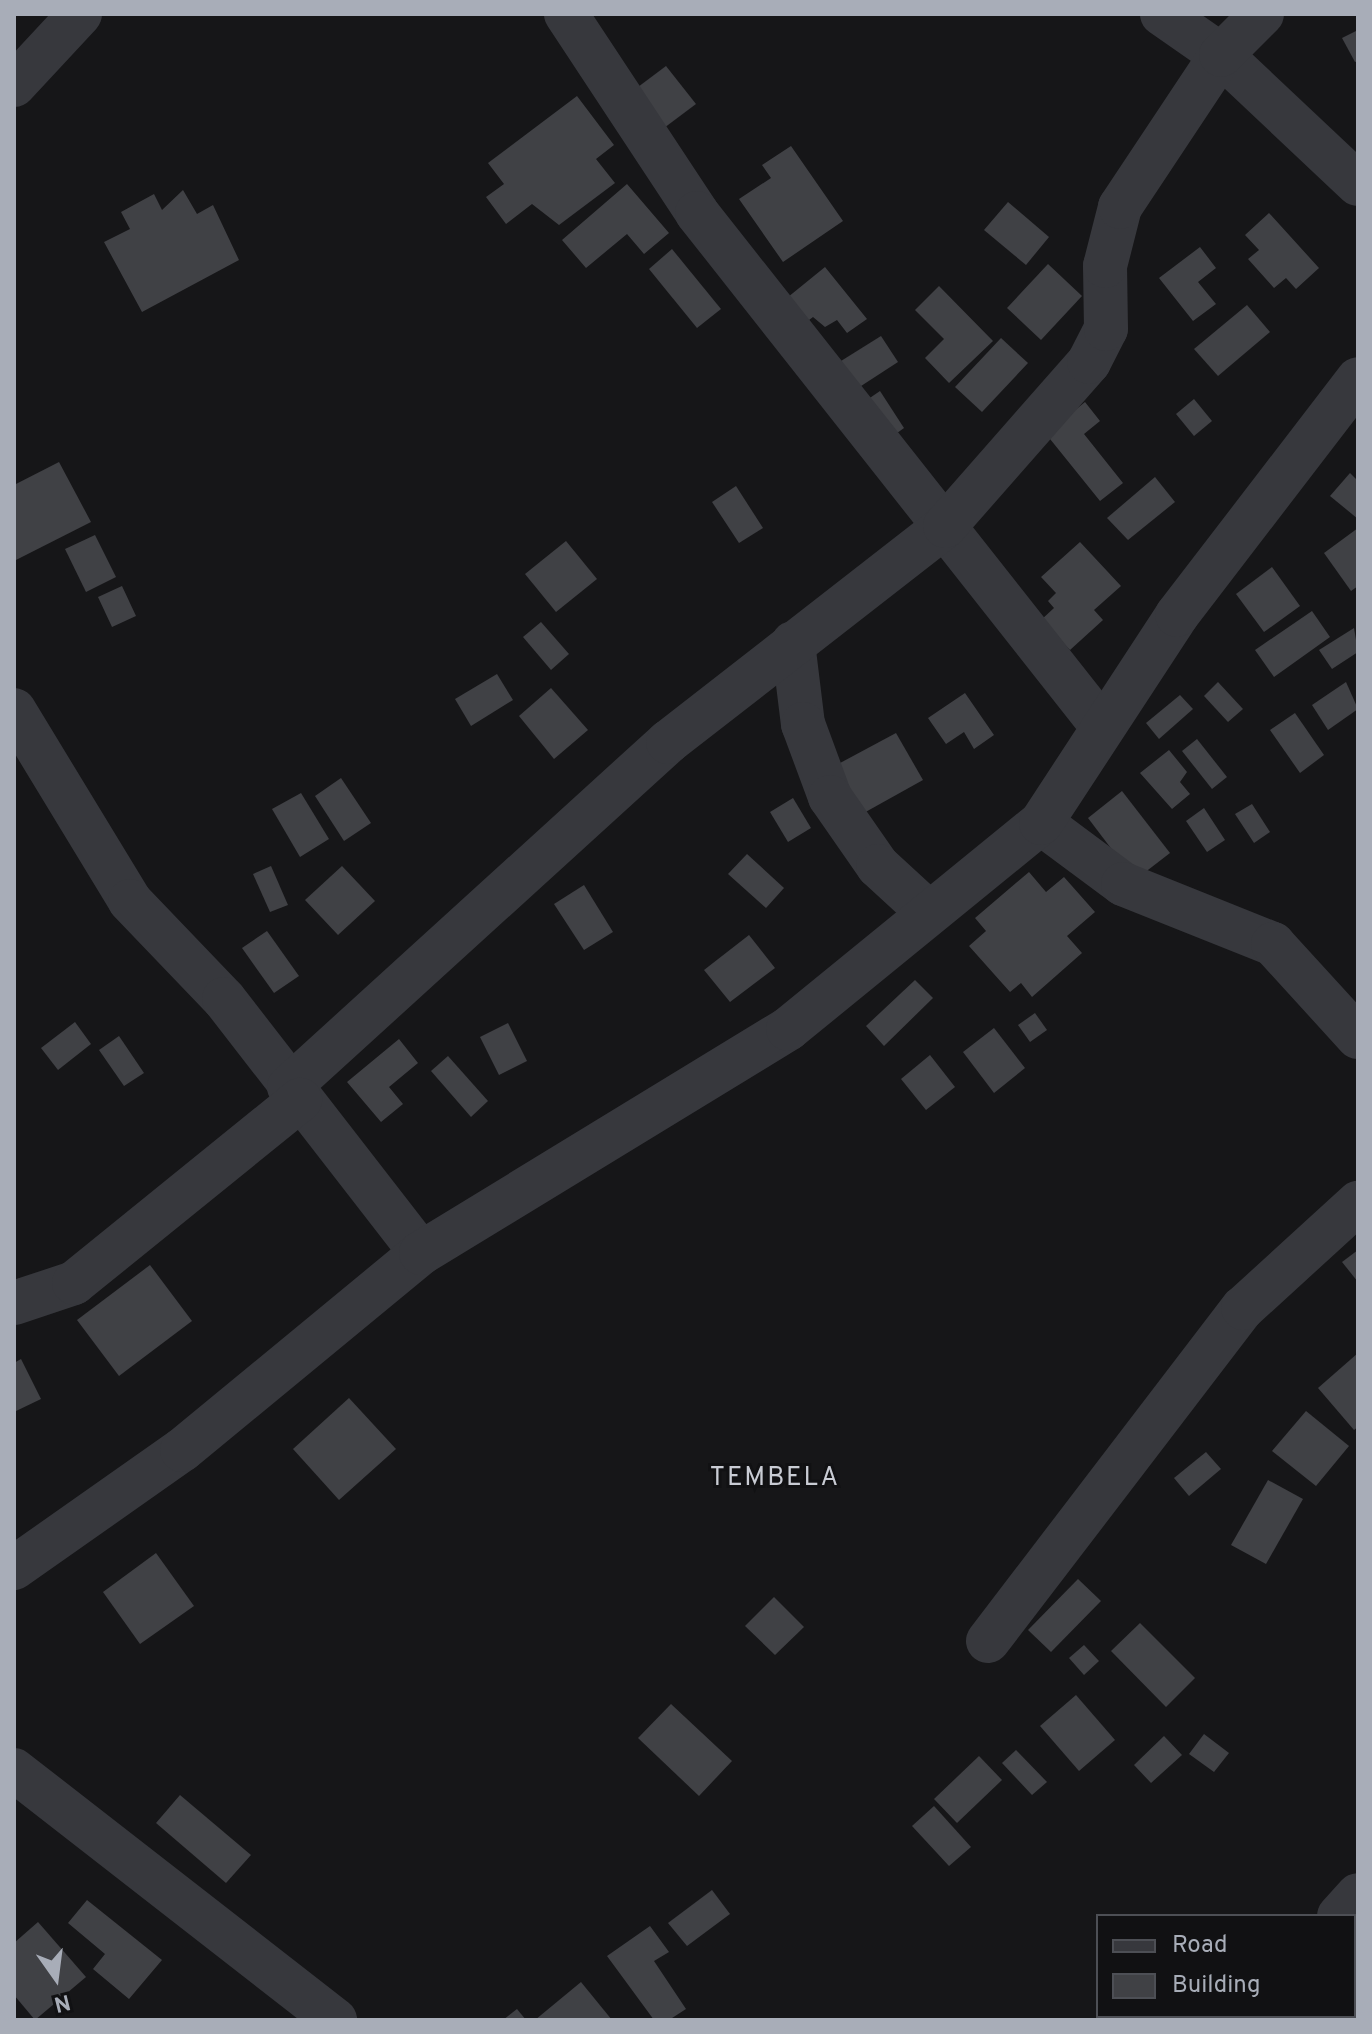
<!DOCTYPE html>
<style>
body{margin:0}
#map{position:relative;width:1372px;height:2034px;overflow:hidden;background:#161618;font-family:Overpass,sans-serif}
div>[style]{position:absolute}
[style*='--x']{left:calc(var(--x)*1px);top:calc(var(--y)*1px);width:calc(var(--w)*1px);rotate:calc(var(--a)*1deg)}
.building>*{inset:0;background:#404145}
.minor>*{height:44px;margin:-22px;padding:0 22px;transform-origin:22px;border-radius:22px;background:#37383d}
span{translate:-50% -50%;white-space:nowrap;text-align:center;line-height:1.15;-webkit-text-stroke:6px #111113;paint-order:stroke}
.quarter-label{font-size:26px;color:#c9ccd4;letter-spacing:2px}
.frame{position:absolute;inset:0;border:16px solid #a8adb8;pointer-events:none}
.legend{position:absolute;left:1096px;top:1914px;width:260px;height:104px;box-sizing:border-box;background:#111113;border:2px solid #4d4f55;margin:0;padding:10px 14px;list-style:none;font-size:24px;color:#a8adb8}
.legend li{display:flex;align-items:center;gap:16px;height:40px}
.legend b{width:40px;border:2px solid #4d4f55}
.north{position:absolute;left:16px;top:1938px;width:80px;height:80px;-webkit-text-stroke:6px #111113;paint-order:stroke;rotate:166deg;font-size:22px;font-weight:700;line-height:32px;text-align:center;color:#a8adb8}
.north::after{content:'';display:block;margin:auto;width:28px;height:36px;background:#a8adb8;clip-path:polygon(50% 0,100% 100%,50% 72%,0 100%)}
</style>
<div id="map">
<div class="building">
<div style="clip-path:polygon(1358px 30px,1358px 61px,1355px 62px,1342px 38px)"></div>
<div style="clip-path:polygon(666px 66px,696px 104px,664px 128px,634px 90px)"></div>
<div style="clip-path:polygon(577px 96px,614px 145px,596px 159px,615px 183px,559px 225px,532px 204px,506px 224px,486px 197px,504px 184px,488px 163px)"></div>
<div style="clip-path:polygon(791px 146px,843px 221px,783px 262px,739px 199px,771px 178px,762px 165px)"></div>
<div style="clip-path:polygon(627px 184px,669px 233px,644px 254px,627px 234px,586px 268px,562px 240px)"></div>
<div style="clip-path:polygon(183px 190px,197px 214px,213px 205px,239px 260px,142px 312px,104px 242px,130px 229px,121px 212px,154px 194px,162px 210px)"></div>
<div style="clip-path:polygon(1008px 202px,1049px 237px,1026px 265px,984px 230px)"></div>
<div style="clip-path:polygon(1269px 213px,1319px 268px,1296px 289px,1286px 278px,1274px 288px,1248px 259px,1259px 250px,1245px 235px)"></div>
<div style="clip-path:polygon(1200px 247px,1216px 268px,1198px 282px,1216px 304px,1193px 321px,1159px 278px)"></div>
<div style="clip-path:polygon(672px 249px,721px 309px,697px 328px,649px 269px)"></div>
<div style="clip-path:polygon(1048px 264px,1082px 296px,1041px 340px,1007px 308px)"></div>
<div style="clip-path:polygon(825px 267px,867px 319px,847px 333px,837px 320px,825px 327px,813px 317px,796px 330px,777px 306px)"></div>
<div style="clip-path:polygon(939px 286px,993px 341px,949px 383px,925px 358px,944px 339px,915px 310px)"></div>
<div style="clip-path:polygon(1247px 305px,1270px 332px,1218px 376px,1194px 349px)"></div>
<div style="clip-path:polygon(881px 336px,898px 362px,858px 388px,841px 361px)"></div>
<div style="clip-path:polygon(1001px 338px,1028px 363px,982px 412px,955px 387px)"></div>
<div style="clip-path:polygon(880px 391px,904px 428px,886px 441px,861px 404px)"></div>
<div style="clip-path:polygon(1194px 399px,1212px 421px,1194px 436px,1176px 414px)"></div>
<div style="clip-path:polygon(1085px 402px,1100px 421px,1084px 434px,1123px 483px,1100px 501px,1046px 434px)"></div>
<div style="clip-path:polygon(59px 462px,91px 522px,14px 561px,14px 485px)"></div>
<div style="clip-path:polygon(1350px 473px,1358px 481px,1358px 519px,1330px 496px)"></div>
<div style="clip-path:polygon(1155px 477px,1175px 502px,1128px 540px,1107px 518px)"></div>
<div style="clip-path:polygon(736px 486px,763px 528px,739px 543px,712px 502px)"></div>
<div style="clip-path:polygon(1358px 528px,1358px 586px,1351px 591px,1324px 553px)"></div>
<div style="clip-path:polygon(95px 535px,116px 577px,86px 592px,65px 549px)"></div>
<div style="clip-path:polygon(566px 541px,597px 579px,556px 612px,525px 574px)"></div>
<div style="clip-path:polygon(1080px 542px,1121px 586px,1094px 610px,1103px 620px,1070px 650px,1041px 620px,1054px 608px,1048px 601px,1056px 593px,1041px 577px)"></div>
<div style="clip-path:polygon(1272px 567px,1300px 606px,1264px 632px,1236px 594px)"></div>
<div style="clip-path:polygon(122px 586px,136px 616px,112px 627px,98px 597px)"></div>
<div style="clip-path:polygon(1312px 611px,1330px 637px,1274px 677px,1255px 650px)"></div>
<div style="clip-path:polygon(541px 622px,569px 654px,551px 670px,523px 637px)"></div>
<div style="clip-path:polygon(1354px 628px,1358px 652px,1332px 669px,1319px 650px)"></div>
<div style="clip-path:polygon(497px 674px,513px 700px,471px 726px,455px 699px)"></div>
<div style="clip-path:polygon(1218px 682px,1243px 709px,1228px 722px,1204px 696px)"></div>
<div style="clip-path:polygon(1346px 682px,1358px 709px,1328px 730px,1312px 705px)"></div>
<div style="clip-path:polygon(551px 688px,588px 730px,554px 759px,519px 716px)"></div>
<div style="clip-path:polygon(965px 693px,994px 735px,974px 749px,964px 732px,946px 744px,928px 718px)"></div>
<div style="clip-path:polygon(1180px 695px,1193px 709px,1159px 739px,1146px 723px)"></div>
<div style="clip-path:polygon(1295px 713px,1324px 755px,1300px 773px,1270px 730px)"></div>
<div style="clip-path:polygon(896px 733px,923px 780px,853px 819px,827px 770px)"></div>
<div style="clip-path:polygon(1197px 739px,1227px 777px,1212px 789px,1182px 751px)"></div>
<div style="clip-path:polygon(1169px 750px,1187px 772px,1180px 782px,1190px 794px,1172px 809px,1140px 773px)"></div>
<div style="clip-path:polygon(341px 778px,371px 823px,344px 841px,315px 796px)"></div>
<div style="clip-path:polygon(1122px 791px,1170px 853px,1135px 880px,1088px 818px)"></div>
<div style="clip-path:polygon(301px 793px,329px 839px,300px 857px,272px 809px)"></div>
<div style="clip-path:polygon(793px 798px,811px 828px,788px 842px,770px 812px)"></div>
<div style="clip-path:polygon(1252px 804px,1270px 832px,1254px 843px,1235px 814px)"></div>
<div style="clip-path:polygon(1204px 808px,1225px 840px,1207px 852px,1186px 821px)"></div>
<div style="clip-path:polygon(747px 854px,784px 888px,766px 908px,728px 874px)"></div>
<div style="clip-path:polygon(271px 866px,288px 905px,270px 912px,253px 874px)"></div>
<div style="clip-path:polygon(342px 866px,375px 901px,338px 935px,305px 900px)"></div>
<div style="clip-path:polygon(1029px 872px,1046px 892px,1064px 877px,1095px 912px,1067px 936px,1082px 953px,1032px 997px,1021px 983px,1010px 992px,969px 946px,986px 931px,975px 918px)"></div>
<div style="clip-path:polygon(584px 885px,613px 932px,584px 950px,554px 904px)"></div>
<div style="clip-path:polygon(267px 931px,299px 976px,274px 993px,242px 948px)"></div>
<div style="clip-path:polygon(749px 935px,775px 968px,730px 1002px,704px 970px)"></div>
<div style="clip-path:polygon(915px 980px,933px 998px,884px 1046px,866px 1026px)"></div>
<div style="clip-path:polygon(1035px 1013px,1047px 1030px,1030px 1042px,1018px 1025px)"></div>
<div style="clip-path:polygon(75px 1022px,91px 1044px,58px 1070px,41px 1048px)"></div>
<div style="clip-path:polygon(508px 1023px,527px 1061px,499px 1075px,480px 1037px)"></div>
<div style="clip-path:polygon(994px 1028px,1025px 1068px,994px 1093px,963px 1052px)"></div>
<div style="clip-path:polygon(119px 1036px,144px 1073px,124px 1086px,99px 1050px)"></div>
<div style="clip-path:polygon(399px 1039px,418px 1063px,389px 1087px,403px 1104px,381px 1122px,347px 1082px)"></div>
<div style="clip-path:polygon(930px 1055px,955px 1087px,926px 1110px,901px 1079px)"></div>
<div style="clip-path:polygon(448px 1056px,488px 1101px,471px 1117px,431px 1071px)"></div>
<div style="clip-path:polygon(1358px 1250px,1358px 1282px,1342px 1262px)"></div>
<div style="clip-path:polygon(150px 1265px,192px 1321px,119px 1376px,77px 1320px)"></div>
<div style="clip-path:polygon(1358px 1353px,1358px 1427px,1354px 1430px,1318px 1388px)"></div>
<div style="clip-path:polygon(21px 1359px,41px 1399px,14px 1412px,14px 1363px)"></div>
<div style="clip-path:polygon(349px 1398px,396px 1449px,339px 1500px,293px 1449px)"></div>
<div style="clip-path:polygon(1306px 1411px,1349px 1446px,1316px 1486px,1272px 1451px)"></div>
<div style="clip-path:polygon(1206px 1452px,1221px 1469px,1189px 1496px,1174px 1478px)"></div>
<div style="clip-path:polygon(1268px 1480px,1303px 1499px,1266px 1564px,1231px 1545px)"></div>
<div style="clip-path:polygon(156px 1553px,194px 1606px,140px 1644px,103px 1592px)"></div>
<div style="clip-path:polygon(1078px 1579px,1101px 1601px,1051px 1652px,1028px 1630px)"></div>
<div style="clip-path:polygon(774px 1597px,804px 1627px,775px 1655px,745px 1626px)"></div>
<div style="clip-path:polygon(1140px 1623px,1195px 1678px,1166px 1707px,1111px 1651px)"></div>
<div style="clip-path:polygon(1084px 1645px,1099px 1661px,1084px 1675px,1069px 1658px)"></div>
<div style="clip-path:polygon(1076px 1695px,1115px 1740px,1079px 1771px,1040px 1726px)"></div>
<div style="clip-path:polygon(671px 1704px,732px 1761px,699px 1796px,638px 1738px)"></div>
<div style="clip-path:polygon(1204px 1734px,1229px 1753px,1214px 1772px,1189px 1754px)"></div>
<div style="clip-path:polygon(1164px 1736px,1182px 1755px,1151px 1783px,1134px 1765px)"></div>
<div style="clip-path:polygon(1016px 1750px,1047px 1782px,1032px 1795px,1002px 1763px)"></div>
<div style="clip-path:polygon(979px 1756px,1002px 1780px,957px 1823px,934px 1799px)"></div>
<div style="clip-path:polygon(180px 1795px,251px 1855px,226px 1883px,156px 1823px)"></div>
<div style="clip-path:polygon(934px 1806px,971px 1847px,949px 1866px,912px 1826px)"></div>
<div style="clip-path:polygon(712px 1890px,730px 1914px,687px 1946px,668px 1923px)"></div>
<div style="clip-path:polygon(87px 1900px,162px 1960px,129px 1999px,93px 1969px,105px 1954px,68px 1923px)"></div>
<div style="clip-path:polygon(38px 1922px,86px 1977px,35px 2020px,14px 1995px,14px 1943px)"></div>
<div style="clip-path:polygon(650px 1926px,669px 1952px,654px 1961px,686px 2009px,669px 2020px,654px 2020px,607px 1956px)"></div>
<div style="clip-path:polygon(581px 1982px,612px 2020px,535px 2020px)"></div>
<div style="clip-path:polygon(517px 2009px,526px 2020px,503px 2020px)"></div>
</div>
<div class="minor">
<div style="--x:566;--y:14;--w:238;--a:56.6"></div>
<div style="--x:697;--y:213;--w:652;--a:51.72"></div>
<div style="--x:1162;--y:14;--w:72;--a:34.8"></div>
<div style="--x:1221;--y:55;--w:188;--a:43.3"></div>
<div style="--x:14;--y:85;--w:97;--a:-47.1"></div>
<div style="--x:793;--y:643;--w:82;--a:83"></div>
<div style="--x:803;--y:724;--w:78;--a:69.7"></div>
<div style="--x:830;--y:797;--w:84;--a:55.2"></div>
<div style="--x:878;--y:866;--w:68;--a:42.6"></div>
<div style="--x:14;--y:710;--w:223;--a:58.7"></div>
<div style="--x:130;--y:901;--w:136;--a:46.2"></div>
<div style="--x:224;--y:999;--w:321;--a:52.2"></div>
<div style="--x:1041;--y:823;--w:102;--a:36.6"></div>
<div style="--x:1123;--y:884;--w:162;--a:21.8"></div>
<div style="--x:1273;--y:944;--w:126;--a:47.6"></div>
<div style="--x:289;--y:1087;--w:513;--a:-42.31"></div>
<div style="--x:668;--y:742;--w:351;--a:-37.9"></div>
<div style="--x:945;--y:526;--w:218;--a:-48.7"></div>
<div style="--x:1089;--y:362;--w:37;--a:-63"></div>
<div style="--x:1106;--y:329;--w:63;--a:-90.9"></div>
<div style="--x:1105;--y:266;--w:61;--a:-75.7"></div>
<div style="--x:1120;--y:207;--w:182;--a:-56.4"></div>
<div style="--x:1221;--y:55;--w:58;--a:-45"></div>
<div style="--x:14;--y:1303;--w:63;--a:-18.4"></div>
<div style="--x:74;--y:1283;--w:291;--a:-39"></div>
<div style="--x:14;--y:1568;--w:205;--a:-35.1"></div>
<div style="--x:182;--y:1450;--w:310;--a:-39.5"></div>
<div style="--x:421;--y:1253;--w:430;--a:-31.4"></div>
<div style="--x:788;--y:1029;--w:326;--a:-39.2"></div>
<div style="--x:1041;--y:823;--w:249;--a:-56.8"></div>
<div style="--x:1177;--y:615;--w:297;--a:-52.5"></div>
<div style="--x:988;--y:1641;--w:419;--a:-52.6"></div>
<div style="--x:1243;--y:1308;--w:156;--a:-42.4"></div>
<div style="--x:14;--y:1770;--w:407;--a:37.9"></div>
<div style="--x:1339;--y:1916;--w:28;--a:-48"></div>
<div style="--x:1249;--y:2020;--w:6;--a:-45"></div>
</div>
<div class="quarter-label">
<span style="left:775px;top:1479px">TEMBELA</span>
</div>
<div class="frame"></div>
<ul class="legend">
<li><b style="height:10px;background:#37383d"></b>Road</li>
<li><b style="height:22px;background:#404145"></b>Building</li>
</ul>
<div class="north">N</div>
</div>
